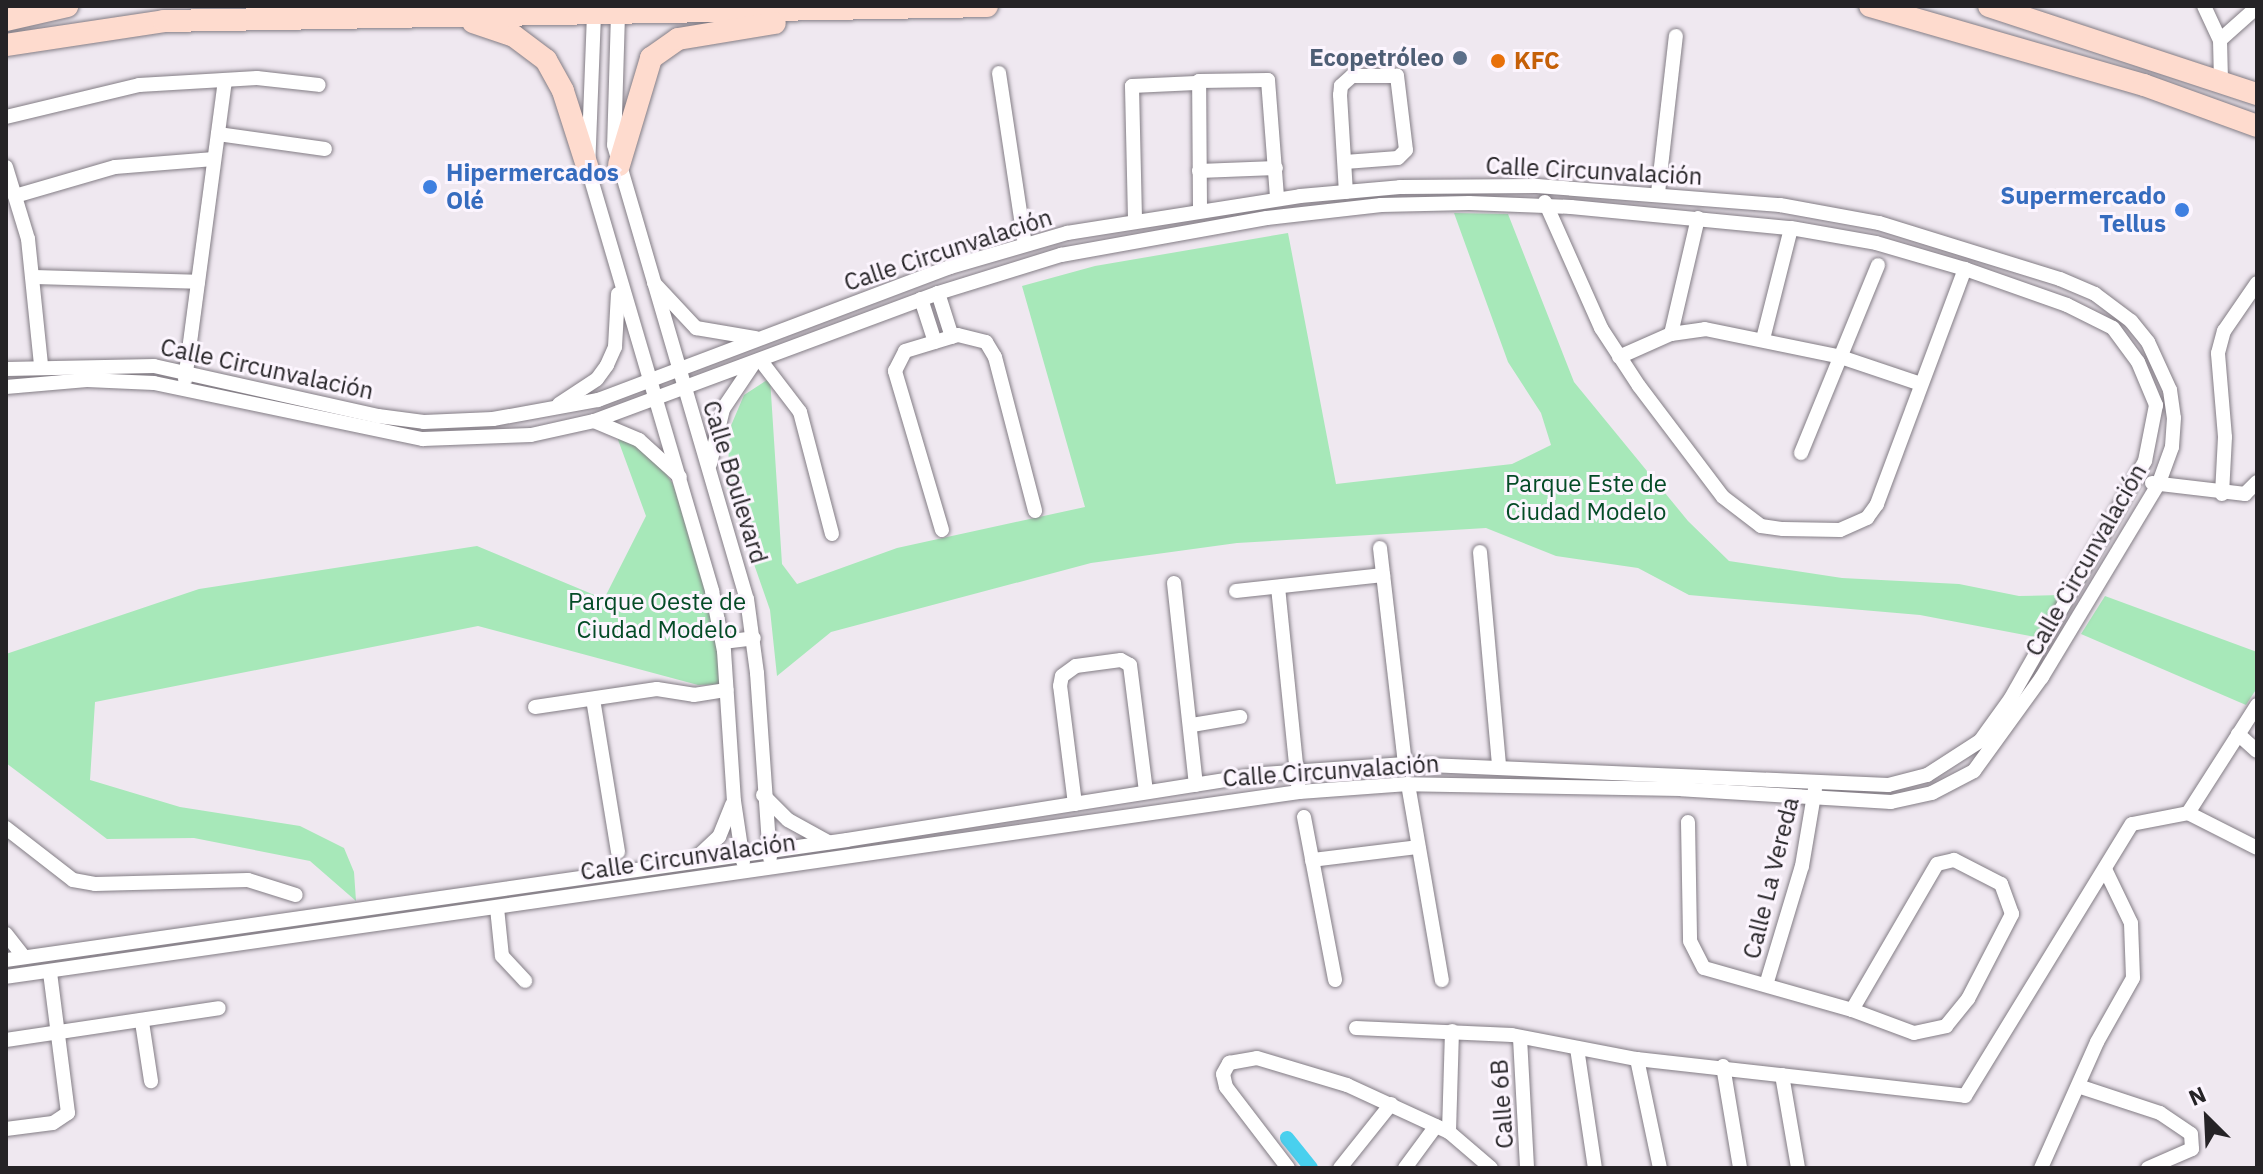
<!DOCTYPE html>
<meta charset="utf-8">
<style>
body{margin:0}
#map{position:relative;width:2263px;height:1174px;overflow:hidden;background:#efe8f0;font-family:"IBM Plex Sans",sans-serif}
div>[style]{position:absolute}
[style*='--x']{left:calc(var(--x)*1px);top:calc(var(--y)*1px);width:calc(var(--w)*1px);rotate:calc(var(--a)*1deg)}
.green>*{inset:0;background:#a7e8b9}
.canal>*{height:14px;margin:-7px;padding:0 7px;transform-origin:7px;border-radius:7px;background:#49d0ee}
.roads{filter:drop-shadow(0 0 2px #837d85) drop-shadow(0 0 2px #837d85)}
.minor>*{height:14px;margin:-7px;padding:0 7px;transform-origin:7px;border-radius:7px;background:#fff}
.primary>*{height:22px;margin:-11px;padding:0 11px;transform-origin:11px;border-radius:11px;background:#fedbce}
.dots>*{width:22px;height:22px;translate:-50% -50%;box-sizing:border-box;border:4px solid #fcf5fe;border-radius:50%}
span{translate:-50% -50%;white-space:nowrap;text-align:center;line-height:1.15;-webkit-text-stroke:6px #fcf5fe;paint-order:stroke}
.service-label{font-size:24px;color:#4e5e75;font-weight:700}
.right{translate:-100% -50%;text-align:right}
.food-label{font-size:24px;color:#c56008;font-weight:700}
.left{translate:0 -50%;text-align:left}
.street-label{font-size:24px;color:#252326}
.shop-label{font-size:24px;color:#366cbe;font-weight:700}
.park-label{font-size:24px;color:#044b26}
.frame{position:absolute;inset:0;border:8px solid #252326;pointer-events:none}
.north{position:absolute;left:2167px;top:1078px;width:80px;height:80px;-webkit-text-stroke:6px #fcf5fe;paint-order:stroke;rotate:336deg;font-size:22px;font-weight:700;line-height:32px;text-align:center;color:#252326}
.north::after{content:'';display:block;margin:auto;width:28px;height:36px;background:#252326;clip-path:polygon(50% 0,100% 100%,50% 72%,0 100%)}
</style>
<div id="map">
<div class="green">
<div style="clip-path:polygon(1454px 213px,1508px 214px,1574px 382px,1688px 521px,1729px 561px,1842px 578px,1959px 584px,2019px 596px,2061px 595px,2041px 638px,1920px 615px,1689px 595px,1638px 568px,1556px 556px,1486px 528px,1237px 543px,1091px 563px,831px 632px,777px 676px,770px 610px,727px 487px,730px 428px,744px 395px,770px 378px,782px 564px,797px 584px,897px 548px,1085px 507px,1022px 286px,1095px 266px,1288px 233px,1336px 484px,1512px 464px,1551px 445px,1541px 413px,1508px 362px)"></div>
<div style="clip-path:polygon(617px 437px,646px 445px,673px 484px,709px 590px,728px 684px,698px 685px,478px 626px,95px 702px,90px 780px,180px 807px,300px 826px,344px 848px,354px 872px,356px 901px,310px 861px,194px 838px,107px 839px,6px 763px,6px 654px,199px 589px,477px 546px,604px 599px,646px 516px)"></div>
<div style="clip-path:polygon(2105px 596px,2257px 652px,2257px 688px,2246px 705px,2081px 634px)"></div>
</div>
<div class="canal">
<div style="--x:1287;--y:1138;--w:38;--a:51"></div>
</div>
<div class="roads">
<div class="minor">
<div style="--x:2204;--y:6;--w:38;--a:65"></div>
<div style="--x:2220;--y:40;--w:41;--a:88.6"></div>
<div style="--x:594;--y:14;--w:155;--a:92.2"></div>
<div style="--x:588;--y:169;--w:440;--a:73.6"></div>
<div style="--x:712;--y:591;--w:61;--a:78.7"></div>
<div style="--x:724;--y:651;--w:150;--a:86.2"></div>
<div style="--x:734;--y:801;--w:61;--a:81.5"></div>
<div style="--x:618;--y:14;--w:131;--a:91.7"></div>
<div style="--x:614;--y:145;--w:473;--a:73.7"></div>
<div style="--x:747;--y:599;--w:75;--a:82.3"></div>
<div style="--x:757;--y:673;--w:185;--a:86"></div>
<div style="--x:2220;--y:40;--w:50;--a:-41.7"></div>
<div style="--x:999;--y:73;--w:173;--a:81.4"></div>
<div style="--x:6;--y:117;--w:137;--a:-13.5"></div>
<div style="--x:139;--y:85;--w:118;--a:-3.4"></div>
<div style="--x:257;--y:78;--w:62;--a:6.4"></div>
<div style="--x:218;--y:134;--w:108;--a:8"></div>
<div style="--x:1345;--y:162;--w:53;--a:-4.3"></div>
<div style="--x:1398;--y:158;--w:11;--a:-45"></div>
<div style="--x:1406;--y:150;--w:75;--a:-96.9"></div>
<div style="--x:1397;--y:76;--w:45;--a:180"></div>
<div style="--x:1352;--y:76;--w:15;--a:138"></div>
<div style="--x:1341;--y:86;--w:9;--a:96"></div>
<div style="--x:1340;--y:95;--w:97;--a:86.5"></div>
<div style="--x:6;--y:167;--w:75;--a:73"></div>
<div style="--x:28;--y:239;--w:127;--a:84.1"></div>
<div style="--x:1199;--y:171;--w:77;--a:-2.2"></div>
<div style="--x:1658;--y:193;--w:158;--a:-83.5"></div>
<div style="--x:15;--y:196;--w:104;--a:-16.2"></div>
<div style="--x:115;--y:167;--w:99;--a:-4.6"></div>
<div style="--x:1545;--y:202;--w:138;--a:66"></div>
<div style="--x:1601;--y:328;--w:69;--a:56.8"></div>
<div style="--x:1639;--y:386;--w:139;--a:52.9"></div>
<div style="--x:1723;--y:497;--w:48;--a:37.3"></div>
<div style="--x:1761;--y:526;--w:22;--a:8"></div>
<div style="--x:1783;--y:529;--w:57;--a:1"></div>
<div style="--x:1840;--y:530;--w:30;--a:-24"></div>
<div style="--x:1867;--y:518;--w:17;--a:-54"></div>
<div style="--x:1877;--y:504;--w:251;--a:-69.5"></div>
<div style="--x:1200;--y:209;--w:128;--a:-90.4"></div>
<div style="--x:1199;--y:81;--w:69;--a:-0.8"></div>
<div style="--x:1268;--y:80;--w:118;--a:85.6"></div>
<div style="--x:1135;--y:219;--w:133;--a:-91.3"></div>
<div style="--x:1132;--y:86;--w:64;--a:-2.7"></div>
<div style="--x:33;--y:277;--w:165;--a:1.7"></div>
<div style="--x:654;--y:283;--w:62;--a:47"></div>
<div style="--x:696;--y:328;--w:61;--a:9.5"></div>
<div style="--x:938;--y:293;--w:46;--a:72.3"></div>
<div style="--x:921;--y:299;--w:45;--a:72"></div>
<div style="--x:1671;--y:334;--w:119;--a:-76.9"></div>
<div style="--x:1763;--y:339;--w:114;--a:-75.8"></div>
<div style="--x:1619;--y:357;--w:57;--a:-23.9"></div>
<div style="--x:1671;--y:334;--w:34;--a:-8"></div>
<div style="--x:1705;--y:329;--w:139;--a:11.6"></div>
<div style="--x:1841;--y:357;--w:84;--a:18.6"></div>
<div style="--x:761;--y:361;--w:64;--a:52.6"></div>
<div style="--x:800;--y:412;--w:126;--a:75.3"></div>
<div style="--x:6;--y:369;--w:148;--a:-1.2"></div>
<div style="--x:154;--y:366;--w:230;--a:12.6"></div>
<div style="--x:378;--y:416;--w:46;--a:7.4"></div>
<div style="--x:424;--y:422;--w:69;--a:-2.5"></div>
<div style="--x:493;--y:419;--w:107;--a:-10.3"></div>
<div style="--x:598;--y:400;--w:376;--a:-20.7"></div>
<div style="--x:950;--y:267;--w:122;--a:-16.2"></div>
<div style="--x:1067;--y:233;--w:236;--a:-9"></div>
<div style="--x:1300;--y:196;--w:100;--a:-5.1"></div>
<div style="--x:1400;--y:187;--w:137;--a:-0.4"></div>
<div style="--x:1537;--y:186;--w:244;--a:4.5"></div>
<div style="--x:1780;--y:205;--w:101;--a:10.3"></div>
<div style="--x:1879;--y:223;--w:189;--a:17.2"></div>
<div style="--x:2060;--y:279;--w:38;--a:23"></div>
<div style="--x:2095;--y:294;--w:45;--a:36.9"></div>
<div style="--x:2131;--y:321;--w:27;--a:51"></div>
<div style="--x:2148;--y:342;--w:53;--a:65.4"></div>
<div style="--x:2170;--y:390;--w:28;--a:82"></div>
<div style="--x:2174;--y:418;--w:29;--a:94"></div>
<div style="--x:2172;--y:447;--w:38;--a:110"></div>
<div style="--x:2159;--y:483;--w:227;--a:121.1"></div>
<div style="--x:2042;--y:677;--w:116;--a:125.9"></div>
<div style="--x:1974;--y:771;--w:47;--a:152.4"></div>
<div style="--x:1932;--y:793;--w:42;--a:167.6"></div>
<div style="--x:1891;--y:802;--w:210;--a:-176.5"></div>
<div style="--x:1681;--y:789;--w:273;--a:-179"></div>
<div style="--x:1408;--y:784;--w:109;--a:175.8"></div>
<div style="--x:1299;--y:792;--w:1306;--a:171.86"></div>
<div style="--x:185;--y:380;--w:302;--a:-82.4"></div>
<div style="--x:6;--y:387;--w:81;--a:-4.9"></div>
<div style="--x:87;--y:380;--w:67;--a:2.6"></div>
<div style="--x:154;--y:383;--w:275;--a:11.8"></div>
<div style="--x:423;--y:439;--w:108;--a:-2.1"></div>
<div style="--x:531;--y:435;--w:65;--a:-12.5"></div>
<div style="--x:594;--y:421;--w:367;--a:-20.4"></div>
<div style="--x:938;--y:293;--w:129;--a:-17.2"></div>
<div style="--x:1061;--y:255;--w:209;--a:-10.2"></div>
<div style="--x:1267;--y:218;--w:115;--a:-6.5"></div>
<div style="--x:1381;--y:205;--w:88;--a:-1.3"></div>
<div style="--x:1469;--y:203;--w:102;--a:2.2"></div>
<div style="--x:1571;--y:207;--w:221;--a:5.5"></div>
<div style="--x:1791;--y:228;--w:86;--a:10"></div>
<div style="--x:1876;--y:243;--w:93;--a:16.3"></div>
<div style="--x:1965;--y:269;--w:108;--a:19.4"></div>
<div style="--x:2067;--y:305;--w:51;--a:26.6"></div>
<div style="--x:2113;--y:328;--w:42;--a:53.7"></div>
<div style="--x:2138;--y:362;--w:47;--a:67.3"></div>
<div style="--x:2156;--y:405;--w:57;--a:101.1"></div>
<div style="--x:2145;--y:461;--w:272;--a:119.5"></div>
<div style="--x:2011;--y:698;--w:53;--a:125.8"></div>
<div style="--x:1980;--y:741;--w:63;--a:147.3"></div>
<div style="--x:1927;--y:775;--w:40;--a:165.6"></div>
<div style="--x:1888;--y:785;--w:483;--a:-177.5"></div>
<div style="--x:1405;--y:764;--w:142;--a:176"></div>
<div style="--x:1263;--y:774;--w:421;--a:171"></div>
<div style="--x:847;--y:840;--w:850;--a:171.88"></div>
<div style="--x:559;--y:404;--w:45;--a:-33.3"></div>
<div style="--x:597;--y:379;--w:17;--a:-54"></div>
<div style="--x:607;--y:365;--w:20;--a:-66"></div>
<div style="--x:615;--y:347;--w:53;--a:-86.8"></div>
<div style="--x:594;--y:421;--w:49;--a:22.9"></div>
<div style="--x:639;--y:440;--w:55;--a:42.1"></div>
<div style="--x:1801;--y:453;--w:203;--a:-67.7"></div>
<div style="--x:710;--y:464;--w:57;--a:-76.7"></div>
<div style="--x:723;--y:409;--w:52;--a:-56"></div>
<div style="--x:2152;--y:483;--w:94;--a:6.7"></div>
<div style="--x:2245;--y:494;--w:17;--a:-45"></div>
<div style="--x:2222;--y:494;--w:57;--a:-87"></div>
<div style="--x:2225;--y:437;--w:84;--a:-94.8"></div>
<div style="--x:2218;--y:353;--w:23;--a:-75"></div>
<div style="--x:2224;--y:331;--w:58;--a:-55.5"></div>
<div style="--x:942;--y:530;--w:166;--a:-106.5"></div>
<div style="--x:895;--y:371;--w:22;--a:-63"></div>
<div style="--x:905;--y:351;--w:55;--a:-16.8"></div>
<div style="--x:958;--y:335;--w:29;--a:14"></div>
<div style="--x:986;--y:342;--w:17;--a:59"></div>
<div style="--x:995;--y:357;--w:159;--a:75.4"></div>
<div style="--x:1380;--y:548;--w:217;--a:83.4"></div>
<div style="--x:1480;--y:552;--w:215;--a:84.9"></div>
<div style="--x:1174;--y:583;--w:203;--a:83.8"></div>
<div style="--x:1278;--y:587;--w:206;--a:84.2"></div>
<div style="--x:1236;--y:591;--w:148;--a:-6.2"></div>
<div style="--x:723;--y:642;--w:31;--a:-7"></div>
<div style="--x:593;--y:699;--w:155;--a:80.7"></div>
<div style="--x:535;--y:707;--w:123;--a:-8.4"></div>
<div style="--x:657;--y:689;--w:37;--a:9"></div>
<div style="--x:694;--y:695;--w:33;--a:-9"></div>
<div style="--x:1192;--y:725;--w:49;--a:-9.5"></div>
<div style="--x:2238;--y:734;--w:25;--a:42"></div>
<div style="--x:1408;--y:784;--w:199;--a:80.2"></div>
<div style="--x:763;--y:795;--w:35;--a:45"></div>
<div style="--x:788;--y:820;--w:46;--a:28.8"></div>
<div style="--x:1075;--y:804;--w:119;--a:-97.2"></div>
<div style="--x:1060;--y:686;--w:10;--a:-79"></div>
<div style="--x:1062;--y:676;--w:17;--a:-36"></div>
<div style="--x:1076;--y:666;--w:45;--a:-7.6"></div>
<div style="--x:1121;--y:660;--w:10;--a:29"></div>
<div style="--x:1130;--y:665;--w:128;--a:82.8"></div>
<div style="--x:2188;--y:813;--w:77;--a:26.9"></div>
<div style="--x:1304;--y:817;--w:166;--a:79.2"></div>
<div style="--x:1688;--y:822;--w:119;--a:89"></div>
<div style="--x:1690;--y:941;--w:30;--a:63"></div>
<div style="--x:1704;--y:968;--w:154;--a:15.8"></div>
<div style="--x:1852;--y:1010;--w:66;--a:20.4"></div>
<div style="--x:1914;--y:1033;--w:33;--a:-12"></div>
<div style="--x:1946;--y:1026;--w:35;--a:-51"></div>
<div style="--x:1968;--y:999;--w:96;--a:-62.6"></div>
<div style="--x:2012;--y:914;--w:32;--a:-110"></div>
<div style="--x:2001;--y:884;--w:53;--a:-152.9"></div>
<div style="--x:1954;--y:860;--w:17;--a:167"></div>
<div style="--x:1937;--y:864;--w:169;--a:120.2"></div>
<div style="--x:6;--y:828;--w:85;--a:37.8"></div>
<div style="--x:73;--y:880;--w:22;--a:10"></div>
<div style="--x:95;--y:884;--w:153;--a:-1.5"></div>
<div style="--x:248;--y:880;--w:50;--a:17.4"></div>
<div style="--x:695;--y:859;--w:33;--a:-43"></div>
<div style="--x:719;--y:837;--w:35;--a:-68"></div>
<div style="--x:1312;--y:860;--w:107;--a:-7"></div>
<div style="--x:497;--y:908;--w:48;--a:84.1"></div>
<div style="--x:502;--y:956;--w:34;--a:47"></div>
<div style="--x:6;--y:934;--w:29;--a:52"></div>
<div style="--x:1766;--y:985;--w:124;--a:-73.2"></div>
<div style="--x:1802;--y:866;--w:78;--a:-80.4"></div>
<div style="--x:142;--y:1022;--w:60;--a:81.3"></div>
<div style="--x:1356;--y:1028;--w:156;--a:2.6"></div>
<div style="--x:1512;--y:1035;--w:127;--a:10.9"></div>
<div style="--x:1637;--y:1059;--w:330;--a:6.4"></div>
<div style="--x:1965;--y:1096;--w:319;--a:-58.5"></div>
<div style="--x:2132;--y:824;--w:57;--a:-11.1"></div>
<div style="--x:2188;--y:813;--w:128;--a:-57.4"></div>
<div style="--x:1520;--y:1038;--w:130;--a:86.9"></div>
<div style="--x:6;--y:1040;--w:215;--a:-8.5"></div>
<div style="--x:1577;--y:1048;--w:121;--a:81.5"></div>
<div style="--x:1637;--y:1059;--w:111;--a:78.1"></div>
<div style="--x:1723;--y:1066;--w:103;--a:80.5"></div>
<div style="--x:1782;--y:1075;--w:94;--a:80.2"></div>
<div style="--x:2078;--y:1086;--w:86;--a:18.2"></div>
<div style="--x:2160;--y:1113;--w:37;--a:34"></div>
<div style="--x:2191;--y:1134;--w:15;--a:86"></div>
<div style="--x:2192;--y:1149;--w:48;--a:156.6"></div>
<div style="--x:6;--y:1129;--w:47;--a:-7.3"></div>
<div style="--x:53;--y:1123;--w:18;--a:-34"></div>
<div style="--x:68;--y:1113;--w:142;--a:-97.3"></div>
<div style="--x:1449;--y:1132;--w:101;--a:-88.3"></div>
<div style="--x:1288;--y:1168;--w:102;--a:-127.4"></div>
<div style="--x:1226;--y:1087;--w:13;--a:-103"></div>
<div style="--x:1223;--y:1074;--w:13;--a:-61"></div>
<div style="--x:1229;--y:1063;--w:28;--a:-10"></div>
<div style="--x:1257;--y:1058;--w:94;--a:16.7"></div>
<div style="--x:1347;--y:1085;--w:112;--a:24.7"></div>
<div style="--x:1449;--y:1132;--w:55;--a:40.6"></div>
<div style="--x:1340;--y:1168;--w:82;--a:-51.4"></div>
<div style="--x:1405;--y:1168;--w:52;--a:-53.6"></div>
<div style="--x:2041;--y:1168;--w:138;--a:-66"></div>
<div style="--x:2097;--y:1042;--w:73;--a:-60.6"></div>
<div style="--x:2133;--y:978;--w:55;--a:-92.1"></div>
<div style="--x:2131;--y:923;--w:60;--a:-115.7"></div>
</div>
<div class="primary">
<div style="--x:1870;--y:6;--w:285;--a:16.1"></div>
<div style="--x:2144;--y:85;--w:120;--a:19.9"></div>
<div style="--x:1989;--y:6;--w:282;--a:18.2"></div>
<div style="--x:6;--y:20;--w:63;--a:-12.9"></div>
<div style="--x:473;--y:22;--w:43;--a:18.9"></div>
<div style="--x:514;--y:36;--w:40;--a:37"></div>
<div style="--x:546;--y:60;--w:35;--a:61"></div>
<div style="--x:563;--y:91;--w:82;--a:72.2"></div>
<div style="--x:6;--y:45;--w:160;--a:-8.6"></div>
<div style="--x:164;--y:21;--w:823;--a:-1.04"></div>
<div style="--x:619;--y:165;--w:112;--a:-73.3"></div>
<div style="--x:651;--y:58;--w:33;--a:-35"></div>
<div style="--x:678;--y:39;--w:98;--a:-9.4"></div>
</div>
</div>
<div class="dots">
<div style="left:1460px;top:58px;background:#5c6f8a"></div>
<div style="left:1498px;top:61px;background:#e8710a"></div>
<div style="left:430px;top:187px;background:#3f7fe0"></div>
<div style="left:2182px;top:210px;background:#3f7fe0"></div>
</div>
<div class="service-label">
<span class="right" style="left:1444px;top:58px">Ecopetróleo</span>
</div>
<div class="food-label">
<span class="left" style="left:1514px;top:61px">KFC</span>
</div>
<div class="street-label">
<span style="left:1594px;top:171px;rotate:3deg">Calle Circunvalación</span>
<span style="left:948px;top:250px;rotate:-18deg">Calle Circunvalación</span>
<span style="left:267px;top:369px;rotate:12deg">Calle Circunvalación</span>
<span style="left:735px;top:482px;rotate:73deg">Calle Boulevard</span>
<span style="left:2086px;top:560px;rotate:-60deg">Calle Circunvalación</span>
<span style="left:1331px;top:771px;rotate:-4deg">Calle Circunvalación</span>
<span style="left:688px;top:857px;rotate:-8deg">Calle Circunvalación</span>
<span style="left:1771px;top:878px;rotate:-76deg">Calle La Vereda</span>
<span style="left:1502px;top:1104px;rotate:-94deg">Calle 6B</span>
</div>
<div class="shop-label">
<span class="left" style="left:446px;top:187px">Hipermercados<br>Olé</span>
<span class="right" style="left:2166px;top:210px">Supermercado<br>Tellus</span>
</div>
<div class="park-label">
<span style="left:1586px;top:498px">Parque Este de<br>Ciudad Modelo</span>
<span style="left:657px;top:616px">Parque Oeste de<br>Ciudad Modelo</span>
</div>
<div class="frame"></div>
<div class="north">N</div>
</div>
